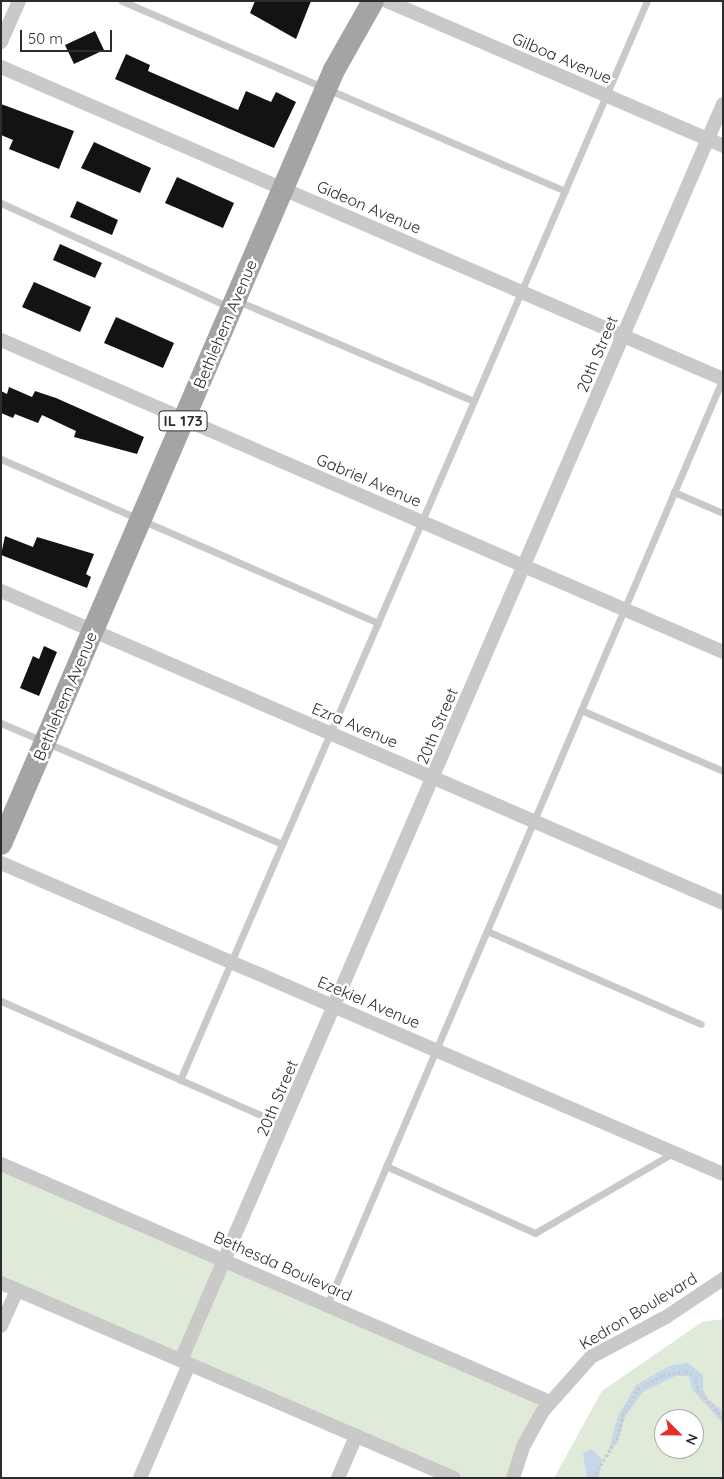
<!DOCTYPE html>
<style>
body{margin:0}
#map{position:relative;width:724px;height:1479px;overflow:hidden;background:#fff;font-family:Quicksand,sans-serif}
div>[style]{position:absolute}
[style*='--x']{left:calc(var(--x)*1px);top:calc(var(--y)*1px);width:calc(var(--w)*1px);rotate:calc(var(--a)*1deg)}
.green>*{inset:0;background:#e0ead8}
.water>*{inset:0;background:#c4d8ea}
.building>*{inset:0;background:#131313}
.path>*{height:2.5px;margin-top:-1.25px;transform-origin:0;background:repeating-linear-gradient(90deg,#c9c9c9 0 2.5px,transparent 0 5px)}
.lane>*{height:7px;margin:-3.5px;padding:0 3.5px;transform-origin:3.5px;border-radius:3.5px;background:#c9c9c9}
.street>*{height:14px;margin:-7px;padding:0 7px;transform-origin:7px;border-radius:7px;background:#c9c9c9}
.primary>*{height:22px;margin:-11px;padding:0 11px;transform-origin:11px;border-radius:11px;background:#a4a4a4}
span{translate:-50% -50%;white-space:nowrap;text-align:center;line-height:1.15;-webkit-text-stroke:5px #fff;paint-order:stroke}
.shield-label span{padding:1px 4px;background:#fff;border:1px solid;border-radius:4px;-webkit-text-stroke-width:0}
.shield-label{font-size:15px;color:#2c2c2c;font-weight:700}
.street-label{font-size:16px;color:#2c2c2c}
.frame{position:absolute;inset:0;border:2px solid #2c2c2c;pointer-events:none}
.north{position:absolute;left:654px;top:1409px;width:50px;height:50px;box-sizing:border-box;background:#fff;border:1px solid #ababab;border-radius:50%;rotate:113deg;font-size:14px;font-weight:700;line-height:20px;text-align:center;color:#2c2c2c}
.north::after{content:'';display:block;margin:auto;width:18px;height:22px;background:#e62d2b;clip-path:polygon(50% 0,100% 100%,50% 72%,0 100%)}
.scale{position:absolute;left:20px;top:30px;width:92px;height:22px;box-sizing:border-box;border:2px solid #2c2c2c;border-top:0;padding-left:6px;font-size:15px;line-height:18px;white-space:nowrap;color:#2c2c2c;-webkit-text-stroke:4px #fff;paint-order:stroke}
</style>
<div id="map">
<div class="green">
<div style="clip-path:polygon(1px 1164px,550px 1402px,513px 1478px,454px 1478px,1px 1283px)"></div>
<div style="clip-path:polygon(evenodd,723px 1319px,723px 1478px,554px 1478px,602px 1391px,702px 1322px,723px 1319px,664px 1419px,694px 1419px,694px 1449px,664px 1449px,664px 1419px)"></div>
</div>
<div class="water">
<div style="clip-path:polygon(688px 1363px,703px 1375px,703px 1389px,708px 1399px,723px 1411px,723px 1424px,692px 1389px,689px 1376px,675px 1376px,643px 1392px,625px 1417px,618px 1442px,608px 1452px,618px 1416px,636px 1385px,669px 1366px)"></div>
<div style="clip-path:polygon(591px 1449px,602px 1459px,599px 1478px,587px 1478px,583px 1454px)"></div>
</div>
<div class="building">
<div style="clip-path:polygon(255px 1px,311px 1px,296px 39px,250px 13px)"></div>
<div style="clip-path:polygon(95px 31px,104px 50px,74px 64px,65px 45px)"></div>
<div style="clip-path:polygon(126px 54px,150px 65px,148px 71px,238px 110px,246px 91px,271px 102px,276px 92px,296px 102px,274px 148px,115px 79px)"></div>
<div style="clip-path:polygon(1px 104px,74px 131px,59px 169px,9px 149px,13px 140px,1px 135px)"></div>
<div style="clip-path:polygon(94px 142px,151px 168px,140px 193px,81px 168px)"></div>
<div style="clip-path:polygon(177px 177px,234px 203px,223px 228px,165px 203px)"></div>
<div style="clip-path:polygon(77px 201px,118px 220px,112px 235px,70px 217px)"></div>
<div style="clip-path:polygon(60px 244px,102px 263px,95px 278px,53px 260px)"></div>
<div style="clip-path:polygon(34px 282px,91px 307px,80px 332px,22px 307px)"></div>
<div style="clip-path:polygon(116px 317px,174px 343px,163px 368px,104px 343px)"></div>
<div style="clip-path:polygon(9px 387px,32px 397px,35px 391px,56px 398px,144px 437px,137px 454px,74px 437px,76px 431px,42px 415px,38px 423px,15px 414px,13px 418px,1px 413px,1px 391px,7px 394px)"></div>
<div style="clip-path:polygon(5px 536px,33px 547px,37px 537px,94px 554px,86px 574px,91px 577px,87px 588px,1px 555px)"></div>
<div style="clip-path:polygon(44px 646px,57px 652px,39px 696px,20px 688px,33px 656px,39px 659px)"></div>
</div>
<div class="path">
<div style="--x:593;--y:1478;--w:49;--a:-59.2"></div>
<div style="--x:618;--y:1436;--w:21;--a:-79"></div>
<div style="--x:622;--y:1415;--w:31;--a:-58"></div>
<div style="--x:638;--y:1389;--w:29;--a:-29"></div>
<div style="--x:663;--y:1375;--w:23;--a:-10"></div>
<div style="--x:686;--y:1371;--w:10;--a:29"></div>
<div style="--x:695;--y:1376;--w:14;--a:78"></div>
<div style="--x:698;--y:1390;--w:38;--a:48"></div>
</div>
<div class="lane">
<div style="--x:122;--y:1;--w:482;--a:23.2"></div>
<div style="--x:1;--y:203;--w:251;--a:24.5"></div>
<div style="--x:238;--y:301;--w:256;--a:23"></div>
<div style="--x:1;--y:459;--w:411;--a:23.5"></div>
<div style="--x:674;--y:492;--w:53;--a:23.2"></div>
<div style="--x:581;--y:710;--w:155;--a:23.2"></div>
<div style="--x:1;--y:723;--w:306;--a:23.3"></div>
<div style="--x:487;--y:931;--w:233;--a:23.5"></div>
<div style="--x:1;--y:1001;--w:309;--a:23.7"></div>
<div style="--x:180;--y:1080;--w:1176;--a:-66.6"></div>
<div style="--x:386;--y:1166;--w:163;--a:24.2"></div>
<div style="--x:535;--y:1233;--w:160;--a:-30.1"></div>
<div style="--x:327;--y:1305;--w:1008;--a:-66.87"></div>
</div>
<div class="street">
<div style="--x:387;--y:1;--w:366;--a:23.3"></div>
<div style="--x:1;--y:42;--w:45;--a:-66.3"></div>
<div style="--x:1;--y:67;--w:787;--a:23.37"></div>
<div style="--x:1;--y:340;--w:787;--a:23.37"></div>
<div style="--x:1;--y:591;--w:787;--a:23.37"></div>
<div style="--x:1;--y:863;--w:786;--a:23.3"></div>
<div style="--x:1;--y:1164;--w:598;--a:23.44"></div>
<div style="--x:1;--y:1283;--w:493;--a:23.3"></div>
<div style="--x:1;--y:1326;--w:39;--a:-66"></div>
<div style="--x:181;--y:1360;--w:1368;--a:-66.66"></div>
<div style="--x:140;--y:1478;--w:124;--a:-66.7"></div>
<div style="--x:338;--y:1478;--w:46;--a:-66.8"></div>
<div style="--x:513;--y:1478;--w:35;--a:-72"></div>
<div style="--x:524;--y:1445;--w:38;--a:-61"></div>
<div style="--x:542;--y:1412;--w:74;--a:-48.3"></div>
<div style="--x:591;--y:1357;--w:85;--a:-28.1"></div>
<div style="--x:666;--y:1317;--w:69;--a:-33.7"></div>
</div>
<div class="primary">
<div style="--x:1;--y:844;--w:843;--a:-66.72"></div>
<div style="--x:334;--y:70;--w:79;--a:-60.5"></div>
</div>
<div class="shield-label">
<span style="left:183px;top:421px">IL 173</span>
</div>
<div class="street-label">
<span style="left:562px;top:58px;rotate:23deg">Gilboa Avenue</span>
<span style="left:369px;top:207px;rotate:23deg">Gideon Avenue</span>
<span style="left:225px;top:324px;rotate:-67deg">Bethlehem Avenue</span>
<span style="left:597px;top:354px;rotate:-67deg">20th Street</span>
<span style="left:369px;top:480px;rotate:23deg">Gabriel Avenue</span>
<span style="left:65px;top:696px;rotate:-67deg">Bethlehem Avenue</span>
<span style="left:355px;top:725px;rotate:23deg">Ezra Avenue</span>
<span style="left:437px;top:726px;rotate:-67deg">20th Street</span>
<span style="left:369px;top:1002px;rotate:23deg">Ezekiel Avenue</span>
<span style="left:277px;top:1098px;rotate:-67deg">20th Street</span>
<span style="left:283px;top:1266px;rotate:24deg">Bethesda Boulevard</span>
<span style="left:638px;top:1311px;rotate:-31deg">Kedron Boulevard</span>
</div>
<div class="frame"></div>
<div class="north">N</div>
<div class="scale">50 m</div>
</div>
